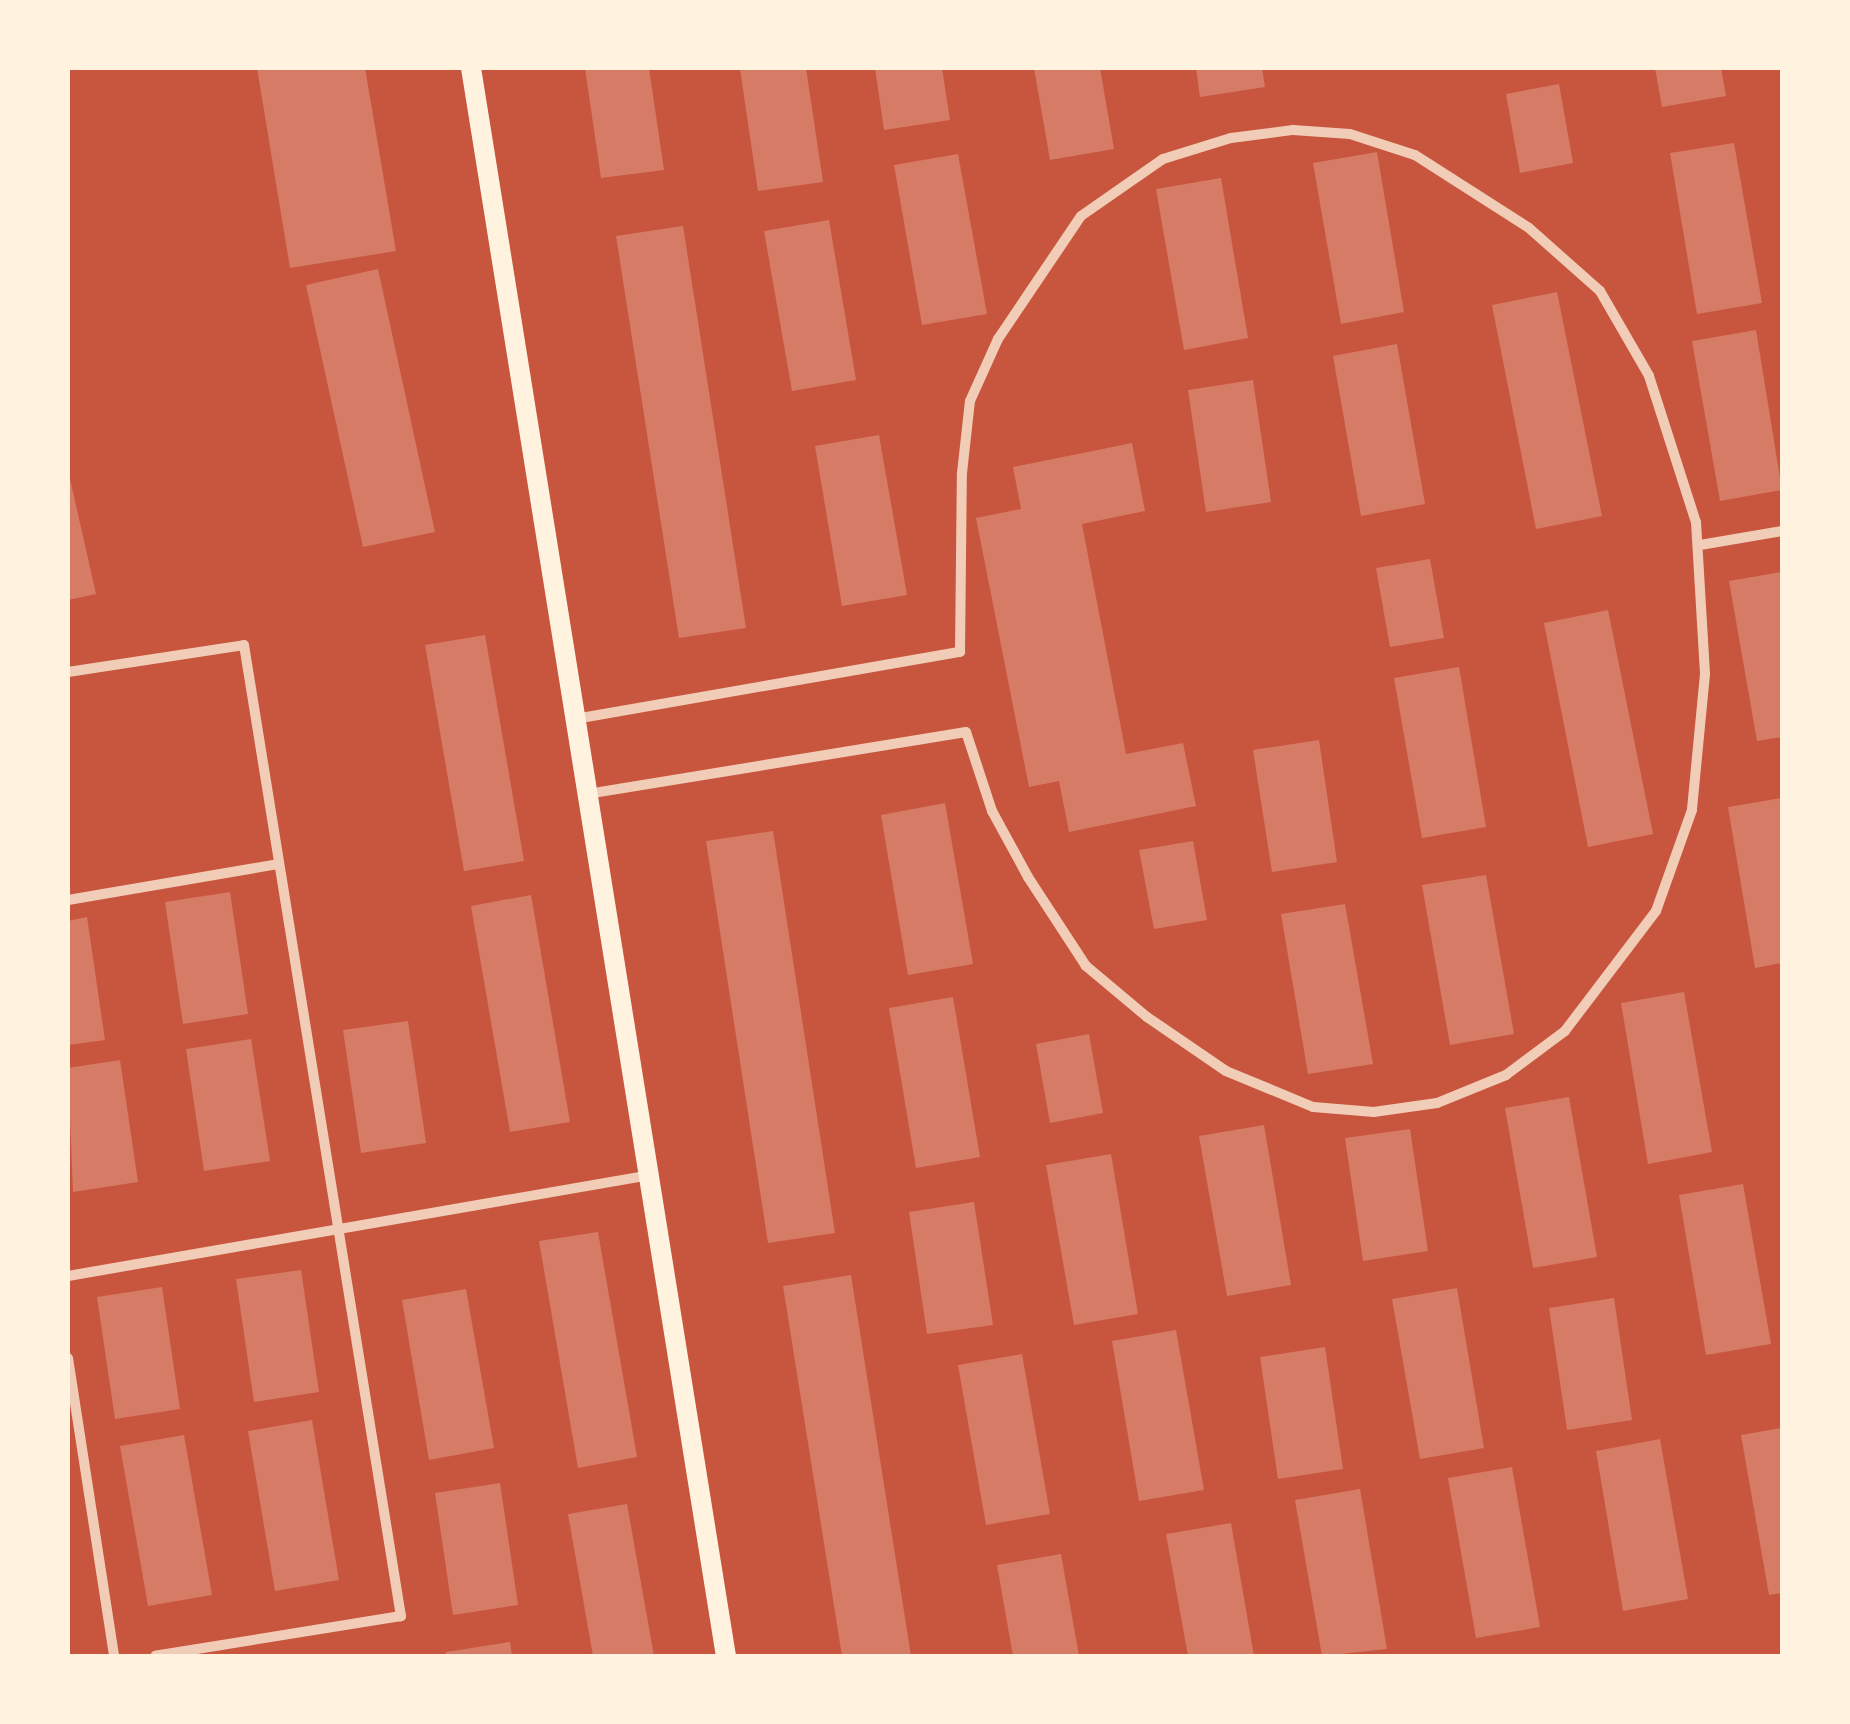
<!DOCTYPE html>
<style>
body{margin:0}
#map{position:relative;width:1850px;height:1724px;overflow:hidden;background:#c8553d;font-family:Helvetica,sans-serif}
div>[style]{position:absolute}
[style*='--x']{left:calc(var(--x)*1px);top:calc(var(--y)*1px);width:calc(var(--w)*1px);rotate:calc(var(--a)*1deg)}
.building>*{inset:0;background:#d67c66}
.minor>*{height:10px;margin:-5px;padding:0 5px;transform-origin:5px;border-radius:5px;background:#f1ccb7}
.secondary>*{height:20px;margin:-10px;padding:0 10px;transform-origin:10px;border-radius:10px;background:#fff3e0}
span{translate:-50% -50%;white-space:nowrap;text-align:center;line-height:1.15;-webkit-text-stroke:9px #fff3e0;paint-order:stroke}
.frame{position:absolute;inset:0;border:70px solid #fff3e0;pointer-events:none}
</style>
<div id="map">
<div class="building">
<div style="clip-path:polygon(257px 68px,365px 68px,396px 251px,290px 268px)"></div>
<div style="clip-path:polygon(585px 68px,649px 68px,664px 170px,601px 178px)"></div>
<div style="clip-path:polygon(806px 68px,823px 182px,758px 191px,740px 69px)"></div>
<div style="clip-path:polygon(875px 68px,942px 68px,950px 120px,884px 130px)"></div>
<div style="clip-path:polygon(1034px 68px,1100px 68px,1114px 149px,1050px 160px)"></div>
<div style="clip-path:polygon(1196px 68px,1262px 68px,1265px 87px,1200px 97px)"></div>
<div style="clip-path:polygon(1655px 68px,1721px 68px,1726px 96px,1662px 107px)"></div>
<div style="clip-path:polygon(1559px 84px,1573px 163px,1520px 173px,1506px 94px)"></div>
<div style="clip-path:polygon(1734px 143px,1762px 303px,1697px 314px,1670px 153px)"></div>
<div style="clip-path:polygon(1377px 152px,1404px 312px,1341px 324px,1313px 163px)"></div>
<div style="clip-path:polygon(958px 154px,987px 314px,922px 325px,894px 165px)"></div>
<div style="clip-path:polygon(1221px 178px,1248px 338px,1184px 350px,1156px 189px)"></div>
<div style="clip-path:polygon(829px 220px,856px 380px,792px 391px,764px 231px)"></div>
<div style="clip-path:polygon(683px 226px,746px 628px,679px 638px,616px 236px)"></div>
<div style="clip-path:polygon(378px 269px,435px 532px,363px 547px,306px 285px)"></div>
<div style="clip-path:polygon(1557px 292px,1602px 516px,1536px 529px,1492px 305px)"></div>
<div style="clip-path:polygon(1756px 330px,1782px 490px,1720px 501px,1692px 341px)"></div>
<div style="clip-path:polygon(1397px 344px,1425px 504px,1361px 516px,1333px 356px)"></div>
<div style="clip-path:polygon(1253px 380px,1271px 502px,1206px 512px,1188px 390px)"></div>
<div style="clip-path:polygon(879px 435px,907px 595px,842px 606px,815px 446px)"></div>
<div style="clip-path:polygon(1132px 443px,1145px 511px,1082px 524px,1126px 754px,1183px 743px,1196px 806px,1069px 832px,1059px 781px,1029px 787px,976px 518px,1021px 509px,1013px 467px)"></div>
<div style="clip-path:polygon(68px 470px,96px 594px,68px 600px)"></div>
<div style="clip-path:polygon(1430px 559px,1444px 638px,1390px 647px,1376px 568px)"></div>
<div style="clip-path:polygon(1782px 572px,1782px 737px,1757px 741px,1729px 581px)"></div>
<div style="clip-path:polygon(1608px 610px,1653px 834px,1588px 847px,1544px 623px)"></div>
<div style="clip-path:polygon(485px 635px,524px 861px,464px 871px,425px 645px)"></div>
<div style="clip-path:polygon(1459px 667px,1486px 827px,1422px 838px,1394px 678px)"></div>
<div style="clip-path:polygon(1319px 740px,1337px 862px,1272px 872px,1253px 750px)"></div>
<div style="clip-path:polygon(1782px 798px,1782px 963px,1755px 968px,1728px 807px)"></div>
<div style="clip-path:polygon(945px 803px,973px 964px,908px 975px,881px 815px)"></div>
<div style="clip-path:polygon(773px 831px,835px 1233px,768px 1243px,706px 841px)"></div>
<div style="clip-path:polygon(1193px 841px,1207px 920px,1154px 929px,1139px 850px)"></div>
<div style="clip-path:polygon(1486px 875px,1514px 1034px,1450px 1045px,1422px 885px)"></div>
<div style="clip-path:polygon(230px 892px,248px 1014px,183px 1024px,165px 902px)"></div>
<div style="clip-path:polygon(531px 895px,570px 1122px,510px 1132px,471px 906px)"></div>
<div style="clip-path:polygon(1345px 904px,1373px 1064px,1308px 1074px,1281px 914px)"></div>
<div style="clip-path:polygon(87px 917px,105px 1040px,68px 1045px,68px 921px)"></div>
<div style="clip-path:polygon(1684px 992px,1712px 1152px,1648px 1164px,1621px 1003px)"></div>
<div style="clip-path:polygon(953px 997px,980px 1157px,916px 1168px,889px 1008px)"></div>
<div style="clip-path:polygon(408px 1021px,426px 1143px,361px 1153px,343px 1030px)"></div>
<div style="clip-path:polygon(1089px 1034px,1103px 1113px,1050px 1123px,1036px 1044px)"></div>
<div style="clip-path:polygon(251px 1039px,270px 1161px,204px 1171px,186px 1049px)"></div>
<div style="clip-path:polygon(120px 1060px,138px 1182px,73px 1192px,68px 1068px)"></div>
<div style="clip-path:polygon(1569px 1097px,1597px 1257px,1533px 1268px,1505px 1108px)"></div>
<div style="clip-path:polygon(1264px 1125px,1291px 1285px,1227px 1296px,1199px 1136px)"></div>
<div style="clip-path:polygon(1410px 1129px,1428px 1251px,1363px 1261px,1345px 1138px)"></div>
<div style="clip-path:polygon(1111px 1154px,1138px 1314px,1074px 1325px,1046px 1165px)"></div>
<div style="clip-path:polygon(1743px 1184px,1771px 1344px,1706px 1355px,1679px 1195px)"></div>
<div style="clip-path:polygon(974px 1202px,993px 1325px,927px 1334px,909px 1212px)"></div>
<div style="clip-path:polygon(598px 1232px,637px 1457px,578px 1468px,539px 1241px)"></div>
<div style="clip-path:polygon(301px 1270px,319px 1392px,254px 1402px,236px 1279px)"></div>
<div style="clip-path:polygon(851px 1275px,911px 1656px,842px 1656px,783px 1286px)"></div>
<div style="clip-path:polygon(162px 1287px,180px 1409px,115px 1419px,97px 1297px)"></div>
<div style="clip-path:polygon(1457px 1288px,1484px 1448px,1420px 1459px,1392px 1299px)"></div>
<div style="clip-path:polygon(466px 1289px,494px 1448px,429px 1460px,402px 1300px)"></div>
<div style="clip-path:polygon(1614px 1298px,1632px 1420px,1567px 1430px,1549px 1308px)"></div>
<div style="clip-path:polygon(1176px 1330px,1204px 1490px,1139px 1501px,1112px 1341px)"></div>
<div style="clip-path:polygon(1325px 1347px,1343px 1469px,1278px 1479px,1260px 1357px)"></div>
<div style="clip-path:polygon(1022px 1354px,1050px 1514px,986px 1525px,958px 1365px)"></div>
<div style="clip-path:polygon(312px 1420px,339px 1580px,275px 1591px,248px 1431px)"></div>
<div style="clip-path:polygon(1782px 1428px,1782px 1593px,1769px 1595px,1741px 1435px)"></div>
<div style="clip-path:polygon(184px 1435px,212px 1595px,148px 1606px,120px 1446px)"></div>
<div style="clip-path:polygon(1660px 1439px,1688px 1599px,1623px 1611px,1596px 1451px)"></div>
<div style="clip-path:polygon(1512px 1467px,1540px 1627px,1476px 1638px,1448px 1478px)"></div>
<div style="clip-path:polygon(500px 1483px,518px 1605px,453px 1615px,435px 1493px)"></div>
<div style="clip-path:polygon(1360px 1489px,1387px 1649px,1322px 1656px,1295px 1500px)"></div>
<div style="clip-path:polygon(627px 1504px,654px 1656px,593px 1656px,568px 1514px)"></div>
<div style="clip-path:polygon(1231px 1523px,1254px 1656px,1188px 1656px,1166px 1534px)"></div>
<div style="clip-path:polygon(1061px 1554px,1079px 1656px,1013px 1656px,997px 1565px)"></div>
<div style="clip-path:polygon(510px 1642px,512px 1656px,446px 1656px,446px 1652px)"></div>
</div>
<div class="minor">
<div style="--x:1700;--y:545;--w:83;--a:-9.7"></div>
<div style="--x:68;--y:672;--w:178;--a:-8.7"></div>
<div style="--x:244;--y:645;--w:984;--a:80.82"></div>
<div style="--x:401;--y:1616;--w:249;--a:170.8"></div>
<div style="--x:575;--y:719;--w:391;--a:-9.9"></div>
<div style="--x:960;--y:652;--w:179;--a:-89.4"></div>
<div style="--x:962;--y:473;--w:72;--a:-83.7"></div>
<div style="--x:970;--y:401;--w:68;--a:-65.7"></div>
<div style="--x:998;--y:339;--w:148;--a:-56"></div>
<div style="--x:1081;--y:216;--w:100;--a:-34.8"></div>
<div style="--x:1163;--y:159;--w:71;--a:-17.2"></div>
<div style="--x:1231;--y:138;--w:63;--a:-7.4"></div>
<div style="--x:1293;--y:130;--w:57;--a:4"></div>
<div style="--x:1350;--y:134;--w:68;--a:17.9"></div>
<div style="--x:1415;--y:155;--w:135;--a:32.6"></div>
<div style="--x:1529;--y:228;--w:95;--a:41.6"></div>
<div style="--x:1600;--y:291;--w:98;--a:60"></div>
<div style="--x:1649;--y:376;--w:153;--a:72.2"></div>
<div style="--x:1696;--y:522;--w:152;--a:86.6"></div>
<div style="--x:1705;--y:674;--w:137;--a:95.5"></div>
<div style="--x:1692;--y:810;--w:107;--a:109.6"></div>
<div style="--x:1656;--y:911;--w:151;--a:127.2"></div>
<div style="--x:1565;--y:1031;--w:74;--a:143.3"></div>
<div style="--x:1506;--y:1075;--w:74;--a:157.9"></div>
<div style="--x:1437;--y:1103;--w:64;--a:171.9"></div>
<div style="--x:1374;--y:1112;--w:61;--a:-175.3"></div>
<div style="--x:1313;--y:1107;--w:94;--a:-157.5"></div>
<div style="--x:1226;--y:1071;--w:96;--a:-145.6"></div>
<div style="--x:1147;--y:1017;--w:80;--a:-140.1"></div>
<div style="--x:1086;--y:966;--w:106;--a:-123.1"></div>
<div style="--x:1028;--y:877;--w:75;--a:-118.6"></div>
<div style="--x:992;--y:811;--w:83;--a:-108.2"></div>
<div style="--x:966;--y:732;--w:383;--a:170.7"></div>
<div style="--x:68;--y:900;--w:214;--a:-9.7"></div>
<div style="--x:68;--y:1276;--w:592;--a:-9.83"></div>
<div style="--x:68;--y:1358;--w:302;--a:81.2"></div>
</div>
<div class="secondary">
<div style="--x:471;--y:68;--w:1608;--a:80.88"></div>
</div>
<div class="frame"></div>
</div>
